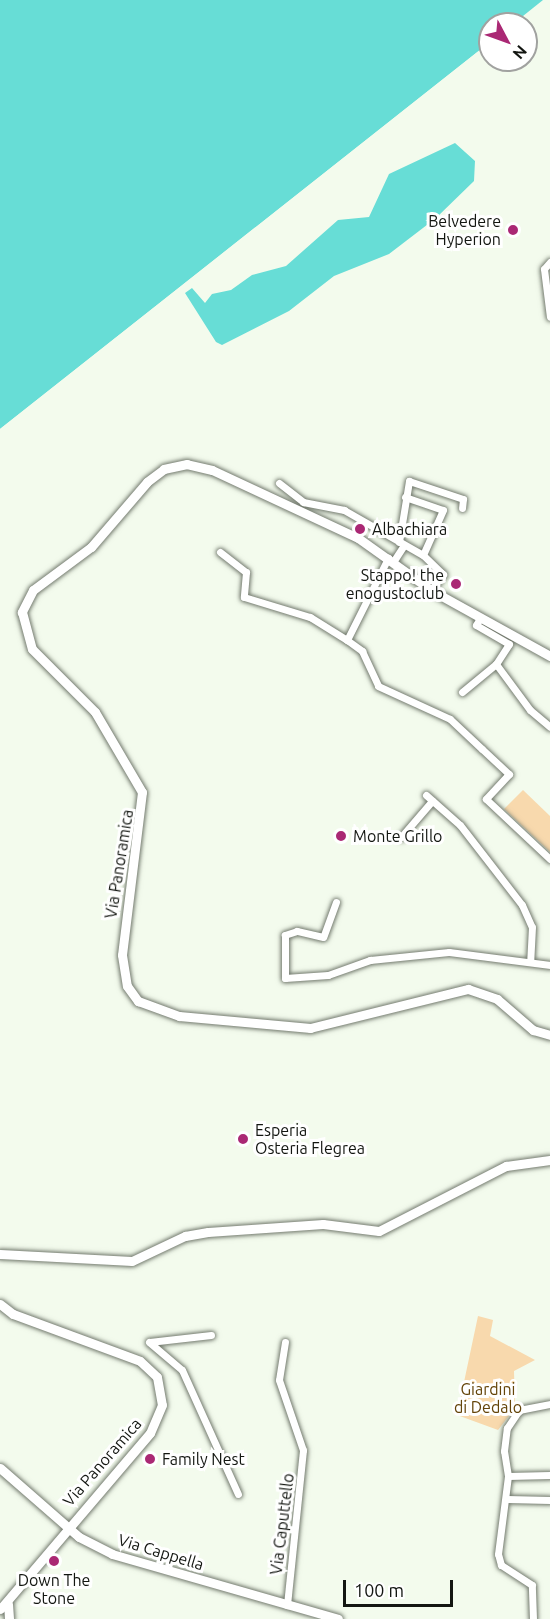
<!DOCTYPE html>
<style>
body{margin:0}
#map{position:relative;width:550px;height:1619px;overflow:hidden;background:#f3fbed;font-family:Ubuntu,sans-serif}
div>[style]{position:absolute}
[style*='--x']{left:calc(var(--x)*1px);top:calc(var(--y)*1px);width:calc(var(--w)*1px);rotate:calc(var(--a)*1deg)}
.green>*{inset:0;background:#f8d9ad}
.water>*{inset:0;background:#67ddd6}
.pier>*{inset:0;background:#f3fbed}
.roads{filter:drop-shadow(0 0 2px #747b6f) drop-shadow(0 0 2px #747b6f)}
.street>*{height:7px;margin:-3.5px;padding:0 3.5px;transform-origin:3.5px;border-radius:3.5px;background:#fff}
.secondary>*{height:9px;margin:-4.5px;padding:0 4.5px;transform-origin:4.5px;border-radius:4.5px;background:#fff}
.dots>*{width:16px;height:16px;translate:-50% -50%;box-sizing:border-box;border:3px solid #fff;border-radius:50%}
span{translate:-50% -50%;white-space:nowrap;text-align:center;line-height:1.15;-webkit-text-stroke:6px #fff;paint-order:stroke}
.poi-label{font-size:16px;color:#131611}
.right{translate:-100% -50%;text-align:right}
.left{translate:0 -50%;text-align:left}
.street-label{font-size:16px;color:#131611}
.park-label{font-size:16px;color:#644409}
.north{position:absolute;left:478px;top:12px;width:60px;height:60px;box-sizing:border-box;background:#fff;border:2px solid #a1a2a0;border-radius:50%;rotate:131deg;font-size:16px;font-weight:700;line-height:24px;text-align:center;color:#131611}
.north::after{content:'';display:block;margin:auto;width:21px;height:27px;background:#aa2874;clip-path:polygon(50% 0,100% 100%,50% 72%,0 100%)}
.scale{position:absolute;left:343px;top:1580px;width:110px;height:27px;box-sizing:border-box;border:3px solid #131611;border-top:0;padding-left:8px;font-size:18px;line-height:21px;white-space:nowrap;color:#131611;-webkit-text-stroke:4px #fff;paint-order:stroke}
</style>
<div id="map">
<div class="green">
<div style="clip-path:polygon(523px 790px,550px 816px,550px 852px,504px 809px)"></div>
<div style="clip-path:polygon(478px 1316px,493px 1320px,490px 1336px,535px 1360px,514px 1371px,515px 1408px,498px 1430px,457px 1415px)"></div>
</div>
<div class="water">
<div style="clip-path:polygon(0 0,543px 0,513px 24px,490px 24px,490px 42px,0 429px)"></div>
<div style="clip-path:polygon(455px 143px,475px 161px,474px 181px,436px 218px,389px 254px,334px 276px,289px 311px,222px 345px,216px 342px,185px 293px,192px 288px,205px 303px,212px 294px,231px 290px,252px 275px,286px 266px,338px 220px,369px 217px,389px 174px)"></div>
</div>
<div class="pier">
<div style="clip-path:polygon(490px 42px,490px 46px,0 432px,0 429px)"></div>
</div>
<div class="roads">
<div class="street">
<div style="--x:550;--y:262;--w:9;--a:131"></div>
<div style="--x:544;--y:269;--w:48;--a:82.9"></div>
<div style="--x:279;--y:483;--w:31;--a:38"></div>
<div style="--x:303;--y:502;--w:42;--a:11"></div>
<div style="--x:344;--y:510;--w:91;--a:29.7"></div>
<div style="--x:423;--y:555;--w:28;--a:44"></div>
<div style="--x:443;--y:574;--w:20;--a:127"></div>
<div style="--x:405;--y:497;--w:40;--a:18.9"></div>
<div style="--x:443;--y:510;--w:49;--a:114"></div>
<div style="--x:399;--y:542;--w:62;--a:-80.7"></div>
<div style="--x:409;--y:481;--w:57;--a:18.4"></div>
<div style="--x:463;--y:499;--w:9;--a:96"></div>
<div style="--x:220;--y:552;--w:33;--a:38"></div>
<div style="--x:246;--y:572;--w:25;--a:95"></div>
<div style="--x:244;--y:597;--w:69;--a:16.9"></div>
<div style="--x:310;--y:617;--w:44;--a:31.9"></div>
<div style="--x:347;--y:640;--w:19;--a:36"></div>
<div style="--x:362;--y:651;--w:38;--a:65"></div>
<div style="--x:378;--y:686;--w:79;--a:24.6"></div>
<div style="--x:450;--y:719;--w:44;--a:43.2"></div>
<div style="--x:482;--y:749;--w:37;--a:43"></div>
<div style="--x:509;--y:774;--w:34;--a:133"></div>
<div style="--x:486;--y:799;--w:88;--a:43.2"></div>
<div style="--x:393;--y:562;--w:20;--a:-57"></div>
<div style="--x:480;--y:618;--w:8;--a:120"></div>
<div style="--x:476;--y:625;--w:38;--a:30"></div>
<div style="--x:509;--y:644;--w:24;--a:123"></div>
<div style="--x:496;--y:664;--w:57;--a:53.5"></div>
<div style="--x:530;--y:710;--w:26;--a:40"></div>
<div style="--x:347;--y:640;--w:92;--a:-63.4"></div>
<div style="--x:462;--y:692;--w:44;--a:-39.5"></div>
<div style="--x:426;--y:795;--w:45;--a:41.4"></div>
<div style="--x:460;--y:825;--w:101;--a:52.2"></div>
<div style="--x:522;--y:905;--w:24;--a:66"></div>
<div style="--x:532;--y:927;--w:35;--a:93"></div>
<div style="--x:401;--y:837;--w:48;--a:-49.3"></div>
<div style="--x:336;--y:902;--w:37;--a:110"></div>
<div style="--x:323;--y:937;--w:27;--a:-167"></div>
<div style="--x:297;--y:931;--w:13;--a:162"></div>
<div style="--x:285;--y:935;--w:43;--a:90"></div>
<div style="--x:285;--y:978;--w:43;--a:-4"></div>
<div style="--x:328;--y:975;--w:45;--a:-19.7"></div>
<div style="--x:370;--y:960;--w:79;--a:-5.8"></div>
<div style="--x:449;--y:952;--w:102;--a:7.3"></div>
<div style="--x:211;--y:1335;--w:62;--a:173.6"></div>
<div style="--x:149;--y:1342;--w:43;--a:40.3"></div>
<div style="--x:182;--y:1370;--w:136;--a:65.7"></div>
<div style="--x:285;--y:1342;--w:38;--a:99"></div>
<div style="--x:279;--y:1380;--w:74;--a:71.1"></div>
<div style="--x:303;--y:1450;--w:156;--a:95.9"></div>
<div style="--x:508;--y:1476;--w:42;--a:-1.4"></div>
<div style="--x:507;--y:1499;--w:43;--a:1.3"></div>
<div style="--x:533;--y:1619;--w:34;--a:-92"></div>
<div style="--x:532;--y:1585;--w:37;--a:-147"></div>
<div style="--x:501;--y:1565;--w:11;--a:-105"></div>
<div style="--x:498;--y:1554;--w:79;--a:-82.7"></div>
<div style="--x:508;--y:1476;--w:25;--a:-99"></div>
<div style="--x:504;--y:1451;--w:23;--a:-83"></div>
<div style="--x:507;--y:1428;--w:22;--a:-56"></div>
<div style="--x:519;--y:1410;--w:32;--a:-11"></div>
</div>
<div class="secondary">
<div style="--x:550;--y:656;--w:136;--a:-151"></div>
<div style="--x:431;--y:590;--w:90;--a:-144.5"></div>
<div style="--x:358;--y:538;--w:161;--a:-155"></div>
<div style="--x:212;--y:470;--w:26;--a:-167"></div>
<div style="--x:187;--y:464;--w:24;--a:168"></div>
<div style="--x:164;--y:469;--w:21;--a:143"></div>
<div style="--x:147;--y:482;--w:86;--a:130.7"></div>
<div style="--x:91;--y:547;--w:72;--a:143.4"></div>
<div style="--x:33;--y:590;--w:25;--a:117"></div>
<div style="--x:22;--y:612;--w:38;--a:75"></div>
<div style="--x:32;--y:649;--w:89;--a:45"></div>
<div style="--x:95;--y:712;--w:93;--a:59.6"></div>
<div style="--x:142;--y:792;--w:164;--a:97"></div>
<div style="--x:122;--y:955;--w:31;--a:81"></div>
<div style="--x:127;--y:986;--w:19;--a:54"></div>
<div style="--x:138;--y:1001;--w:44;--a:20.1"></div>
<div style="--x:179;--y:1016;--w:132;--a:5.2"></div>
<div style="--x:310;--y:1028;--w:163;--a:-13.9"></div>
<div style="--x:468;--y:989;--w:31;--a:19"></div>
<div style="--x:497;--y:999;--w:48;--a:40.7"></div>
<div style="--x:533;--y:1030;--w:18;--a:16"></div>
<div style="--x:0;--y:1254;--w:132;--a:3"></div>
<div style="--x:132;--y:1261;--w:59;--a:-25.3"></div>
<div style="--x:185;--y:1236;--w:23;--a:-10"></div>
<div style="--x:208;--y:1232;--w:115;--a:-4"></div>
<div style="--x:323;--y:1224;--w:56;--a:7.1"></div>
<div style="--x:379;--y:1231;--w:143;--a:-27.1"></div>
<div style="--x:506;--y:1166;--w:44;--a:-7.8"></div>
<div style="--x:0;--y:1304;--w:16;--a:38"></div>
<div style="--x:13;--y:1314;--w:135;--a:20.3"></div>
<div style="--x:140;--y:1361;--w:23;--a:43"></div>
<div style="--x:157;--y:1377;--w:28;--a:80"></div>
<div style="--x:162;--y:1405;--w:30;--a:113"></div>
<div style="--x:150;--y:1433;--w:231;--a:130.4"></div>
<div style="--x:0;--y:1468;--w:105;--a:41.1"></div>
<div style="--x:79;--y:1537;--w:37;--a:27"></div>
<div style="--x:112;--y:1554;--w:235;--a:16"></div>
<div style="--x:8;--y:1604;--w:15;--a:86"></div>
</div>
</div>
<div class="dots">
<div style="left:513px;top:230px;background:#aa2874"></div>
<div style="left:360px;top:529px;background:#aa2874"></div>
<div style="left:456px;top:584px;background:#aa2874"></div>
<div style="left:341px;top:836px;background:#aa2874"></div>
<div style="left:243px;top:1139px;background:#aa2874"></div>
<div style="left:150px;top:1459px;background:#aa2874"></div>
<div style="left:54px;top:1561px;background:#aa2874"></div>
</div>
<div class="poi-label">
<span class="right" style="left:501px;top:230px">Belvedere<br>Hyperion</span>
<span class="left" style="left:372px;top:529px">Albachiara</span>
<span class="right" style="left:444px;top:584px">Stappo! the<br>enogustoclub</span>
<span class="left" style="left:353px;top:836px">Monte Grillo</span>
<span class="left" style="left:255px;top:1139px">Esperia<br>Osteria Flegrea</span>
<span class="left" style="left:162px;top:1459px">Family Nest</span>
<span style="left:54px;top:1589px">Down The<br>Stone</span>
</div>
<div class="street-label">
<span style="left:119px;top:864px;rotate:-81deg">Via Panoramica</span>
<span style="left:102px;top:1462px;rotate:-49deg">Via Panoramica</span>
<span style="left:282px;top:1524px;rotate:-83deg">Via Caputtello</span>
<span style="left:161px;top:1552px;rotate:17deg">Via Cappella</span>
</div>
<div class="park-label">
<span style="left:488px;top:1398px">Giardini<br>di Dedalo</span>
</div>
<div class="north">N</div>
<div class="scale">100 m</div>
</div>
